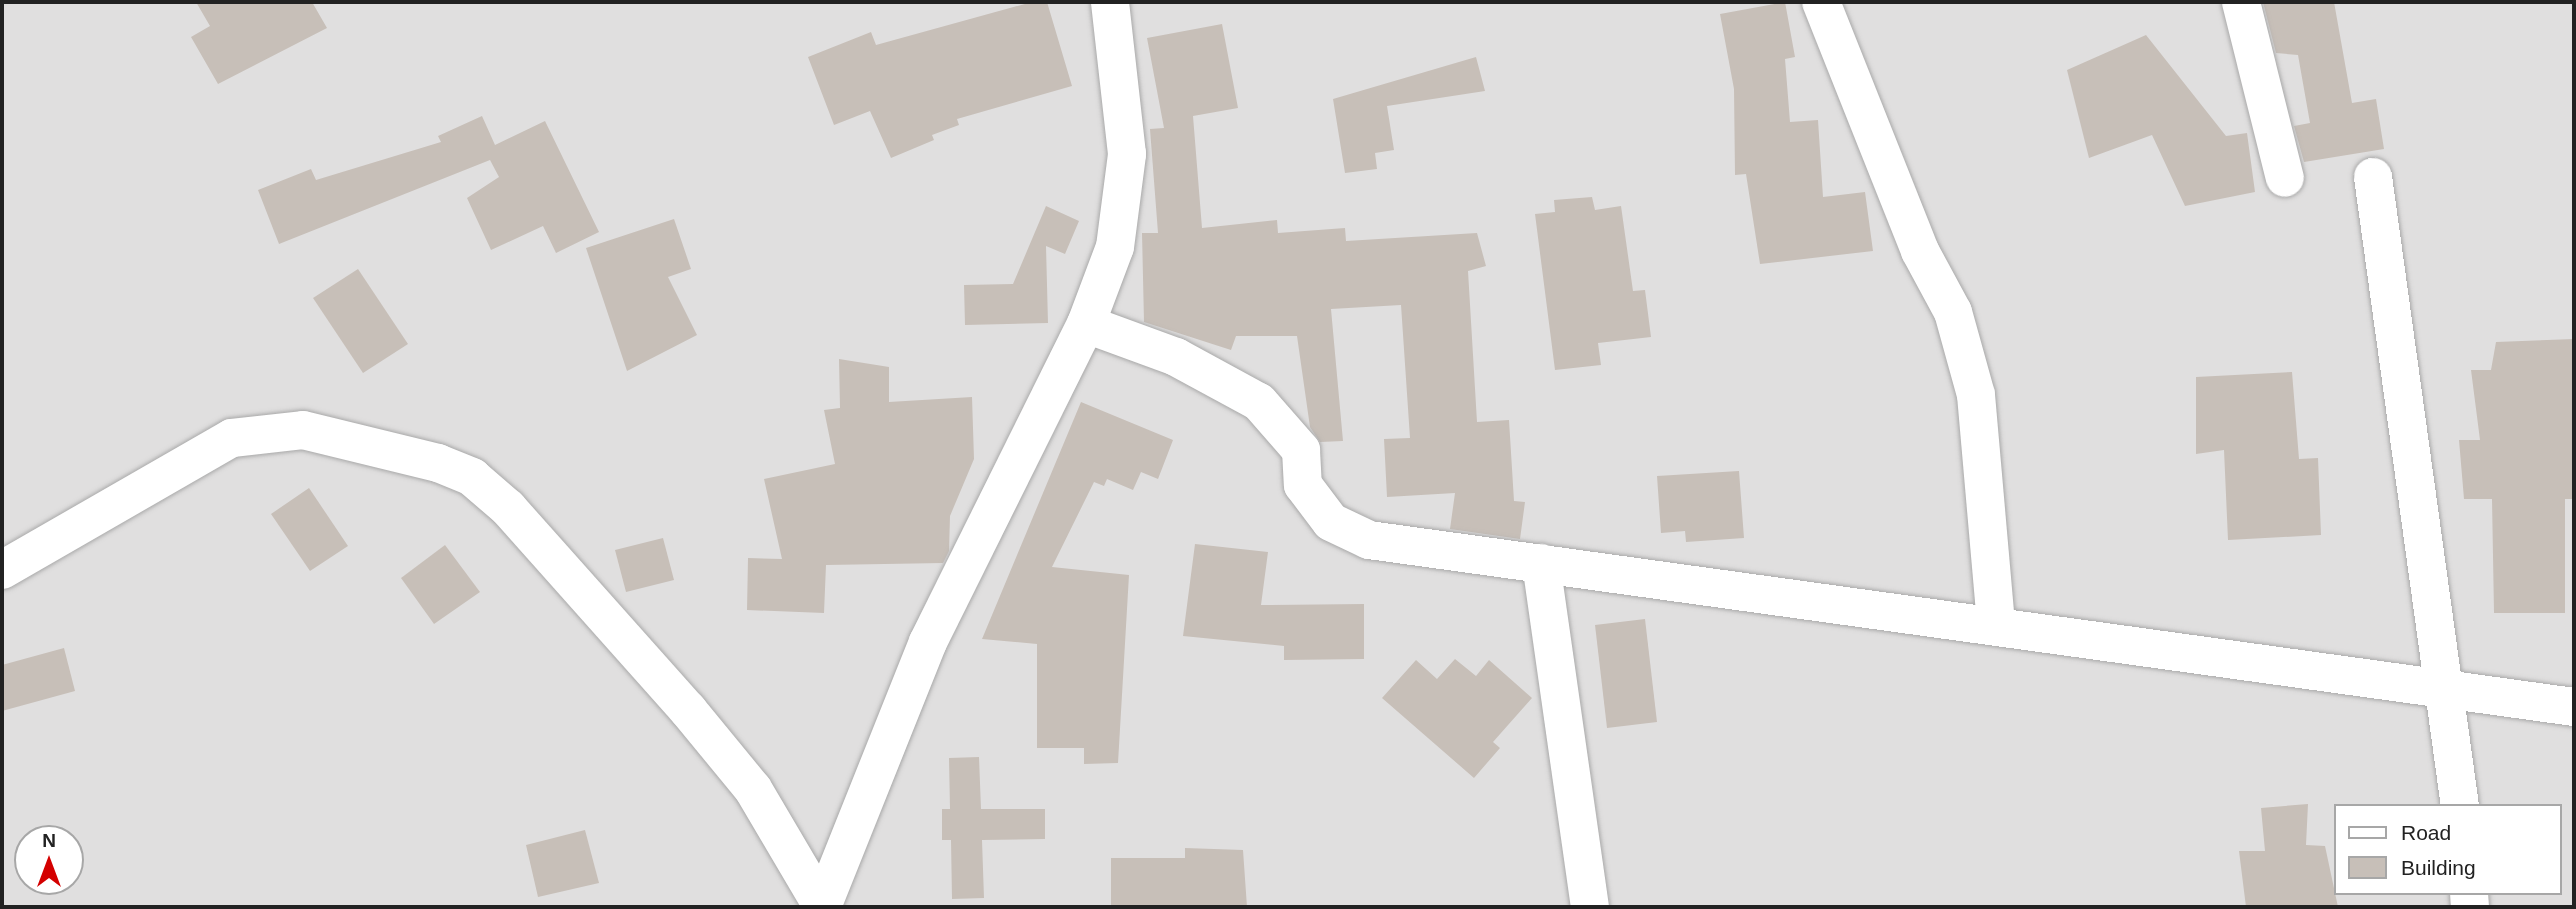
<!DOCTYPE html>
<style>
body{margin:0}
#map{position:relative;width:2576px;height:909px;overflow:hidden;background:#f2efe9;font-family:Helvetica,sans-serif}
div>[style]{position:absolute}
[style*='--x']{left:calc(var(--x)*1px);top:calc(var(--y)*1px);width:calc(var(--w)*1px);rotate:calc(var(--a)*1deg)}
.residential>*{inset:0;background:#e0dfdf}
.building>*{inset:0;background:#c7bfb8}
.roads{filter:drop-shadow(0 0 2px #a9a9a9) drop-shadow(0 0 2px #a9a9a9)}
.minor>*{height:38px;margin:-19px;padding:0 19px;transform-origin:19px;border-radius:19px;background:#fff}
span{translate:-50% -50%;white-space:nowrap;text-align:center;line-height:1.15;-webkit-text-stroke:7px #fff;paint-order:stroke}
.frame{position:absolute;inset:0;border:4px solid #222;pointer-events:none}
.legend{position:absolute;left:2334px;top:804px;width:228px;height:91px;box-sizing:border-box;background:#fff;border:2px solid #a7a7a7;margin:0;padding:9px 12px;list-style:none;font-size:21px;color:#222}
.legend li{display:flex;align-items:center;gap:14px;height:35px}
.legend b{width:35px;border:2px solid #a7a7a7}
.north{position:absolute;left:14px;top:825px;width:70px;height:70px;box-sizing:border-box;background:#fff;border:2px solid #a7a7a7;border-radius:50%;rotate:0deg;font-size:19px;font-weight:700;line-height:28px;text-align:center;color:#222}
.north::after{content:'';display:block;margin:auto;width:24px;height:32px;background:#d40000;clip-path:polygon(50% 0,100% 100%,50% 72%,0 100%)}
</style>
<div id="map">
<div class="residential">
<div style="clip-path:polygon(evenodd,2px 2px,2574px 2px,2574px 907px,2px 907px,2px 2px,2336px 806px,2560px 806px,2560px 893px,2336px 893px,2336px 806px,2px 2px,28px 839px,70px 839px,70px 881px,28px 881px,28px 839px)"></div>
</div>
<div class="building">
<div style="clip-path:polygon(196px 2px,312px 2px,327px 28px,218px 84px,191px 37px,210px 26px)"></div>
<div style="clip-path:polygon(1032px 2px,1047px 2px,1072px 86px,957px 119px,959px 125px,932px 135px,934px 140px,891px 158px,870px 111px,834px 125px,808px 57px,871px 32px,876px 45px)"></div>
<div style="clip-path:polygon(1785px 2px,1795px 57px,1785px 59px,1790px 122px,1818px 120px,1823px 197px,1865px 192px,1873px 251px,1760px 264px,1746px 174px,1735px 175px,1734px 89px,1720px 14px)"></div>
<div style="clip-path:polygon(2263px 2px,2334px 2px,2352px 103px,2376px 99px,2384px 149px,2304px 162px,2294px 126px,2310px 123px,2298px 55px,2276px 53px)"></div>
<div style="clip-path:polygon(1222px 24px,1238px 108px,1193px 116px,1202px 228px,1277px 220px,1278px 233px,1345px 228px,1346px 241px,1477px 233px,1486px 266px,1468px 271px,1477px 422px,1509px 420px,1514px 501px,1525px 502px,1520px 539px,1450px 529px,1455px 493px,1387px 497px,1384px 439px,1410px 438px,1401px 305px,1331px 309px,1343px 441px,1320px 442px,1310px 427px,1297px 336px,1236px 336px,1231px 350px,1144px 322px,1142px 233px,1158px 233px,1150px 129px,1164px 128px,1147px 38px)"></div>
<div style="clip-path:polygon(2146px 35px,2226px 136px,2247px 133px,2255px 192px,2185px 206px,2152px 135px,2089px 158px,2067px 70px)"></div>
<div style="clip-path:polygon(1476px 57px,1485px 91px,1387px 106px,1394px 150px,1375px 153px,1377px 169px,1345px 173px,1333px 99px)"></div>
<div style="clip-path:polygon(482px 116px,495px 145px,545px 121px,599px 232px,556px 253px,543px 226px,491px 250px,467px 198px,499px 177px,490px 160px,279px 244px,258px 190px,311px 169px,316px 180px,441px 142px,438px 136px)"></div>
<div style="clip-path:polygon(1592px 197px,1595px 210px,1621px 206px,1633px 291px,1645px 290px,1651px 337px,1598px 343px,1601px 365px,1555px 370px,1535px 214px,1555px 212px,1554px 200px)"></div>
<div style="clip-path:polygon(1046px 206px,1079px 221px,1065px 254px,1046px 246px,1048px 323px,965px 325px,964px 285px,1013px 284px)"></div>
<div style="clip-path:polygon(674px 219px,691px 269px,668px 277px,697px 335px,627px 371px,586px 248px)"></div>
<div style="clip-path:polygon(358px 269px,408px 344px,363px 373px,313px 298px)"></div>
<div style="clip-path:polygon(2574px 339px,2574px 499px,2565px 499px,2565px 613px,2494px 613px,2492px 499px,2464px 499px,2459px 440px,2480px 440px,2471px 370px,2491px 370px,2496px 342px)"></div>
<div style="clip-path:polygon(839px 359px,889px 367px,889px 402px,972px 397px,974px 459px,950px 516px,949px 551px,943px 563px,826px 565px,824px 613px,747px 610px,748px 558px,782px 559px,764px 479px,835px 464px,824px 410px,840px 408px)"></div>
<div style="clip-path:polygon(2292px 372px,2299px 459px,2318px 458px,2321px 535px,2228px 540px,2224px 450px,2196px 454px,2196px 377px)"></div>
<div style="clip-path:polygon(1081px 402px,1173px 440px,1158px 479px,1141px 472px,1133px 490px,1107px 479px,1104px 486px,1094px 482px,1052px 567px,1129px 575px,1118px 763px,1084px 764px,1084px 748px,1037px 748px,1037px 644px,982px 639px)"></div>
<div style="clip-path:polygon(1739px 471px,1744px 538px,1686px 542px,1685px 531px,1661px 533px,1657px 476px)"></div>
<div style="clip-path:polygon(309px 488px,348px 546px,310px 571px,271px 514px)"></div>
<div style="clip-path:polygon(663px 538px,674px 580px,626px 592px,615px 550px)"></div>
<div style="clip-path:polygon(1195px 544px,1268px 552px,1261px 605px,1364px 604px,1364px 659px,1284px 660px,1284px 646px,1183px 636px)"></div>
<div style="clip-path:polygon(445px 545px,480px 592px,434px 624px,401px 578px)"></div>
<div style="clip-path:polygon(1645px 619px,1657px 722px,1607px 728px,1595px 625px)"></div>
<div style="clip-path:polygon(64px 648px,75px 691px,2px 711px,2px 665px)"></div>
<div style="clip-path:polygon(1455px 659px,1476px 676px,1489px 660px,1532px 698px,1493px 742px,1500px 748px,1474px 778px,1382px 698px,1416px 660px,1437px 679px)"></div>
<div style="clip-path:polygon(979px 757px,981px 809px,1045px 809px,1045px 839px,982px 840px,984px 898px,952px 899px,951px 840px,942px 840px,942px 809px,950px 809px,949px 758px)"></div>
<div style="clip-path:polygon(2308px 804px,2306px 845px,2325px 846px,2338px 907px,2246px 907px,2239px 851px,2265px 851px,2261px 808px)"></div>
<div style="clip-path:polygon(585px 830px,599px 883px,538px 897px,526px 845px)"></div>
<div style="clip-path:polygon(1185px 848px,1243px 850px,1247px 907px,1111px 907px,1111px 858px,1185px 858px)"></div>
</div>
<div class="roads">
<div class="minor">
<div style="--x:1821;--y:2;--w:268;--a:68.3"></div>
<div style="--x:1920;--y:251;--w:69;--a:61.6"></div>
<div style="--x:1953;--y:312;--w:86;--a:74.5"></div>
<div style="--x:1976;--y:395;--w:231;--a:85"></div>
<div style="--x:2241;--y:2;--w:181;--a:76"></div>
<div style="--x:2373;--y:177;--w:635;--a:82.13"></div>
<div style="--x:1086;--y:324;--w:96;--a:20.1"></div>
<div style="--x:1176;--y:357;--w:94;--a:28.5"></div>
<div style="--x:1259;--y:402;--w:64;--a:48.8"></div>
<div style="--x:1301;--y:450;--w:35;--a:87"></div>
<div style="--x:1303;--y:485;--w:46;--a:52.9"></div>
<div style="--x:1331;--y:522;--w:42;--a:25.3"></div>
<div style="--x:1369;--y:540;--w:1217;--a:7.89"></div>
<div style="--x:1541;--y:563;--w:347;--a:81.9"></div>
<div style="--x:2;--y:570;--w:265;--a:-29.9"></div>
<div style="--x:232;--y:438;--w:71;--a:-6.4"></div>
<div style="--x:303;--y:430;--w:139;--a:13.7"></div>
<div style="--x:438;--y:463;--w:37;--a:22"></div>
<div style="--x:472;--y:477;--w:48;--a:40.7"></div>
<div style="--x:508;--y:508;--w:271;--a:48.3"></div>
<div style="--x:688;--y:710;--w:102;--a:50.6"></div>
<div style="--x:753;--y:789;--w:136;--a:59.5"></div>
<div style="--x:2469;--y:893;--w:14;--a:86"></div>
<div style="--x:822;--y:907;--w:285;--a:-68.2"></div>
<div style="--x:928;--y:642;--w:355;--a:-63.6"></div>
<div style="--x:1086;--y:324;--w:82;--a:-69.4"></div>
<div style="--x:1115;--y:247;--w:94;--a:-82.6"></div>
<div style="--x:1127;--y:154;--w:153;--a:-96.4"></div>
</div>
</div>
<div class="frame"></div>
<ul class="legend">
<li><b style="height:9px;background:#fff"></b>Road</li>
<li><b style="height:19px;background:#c7bfb8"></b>Building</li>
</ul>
<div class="north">N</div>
</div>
